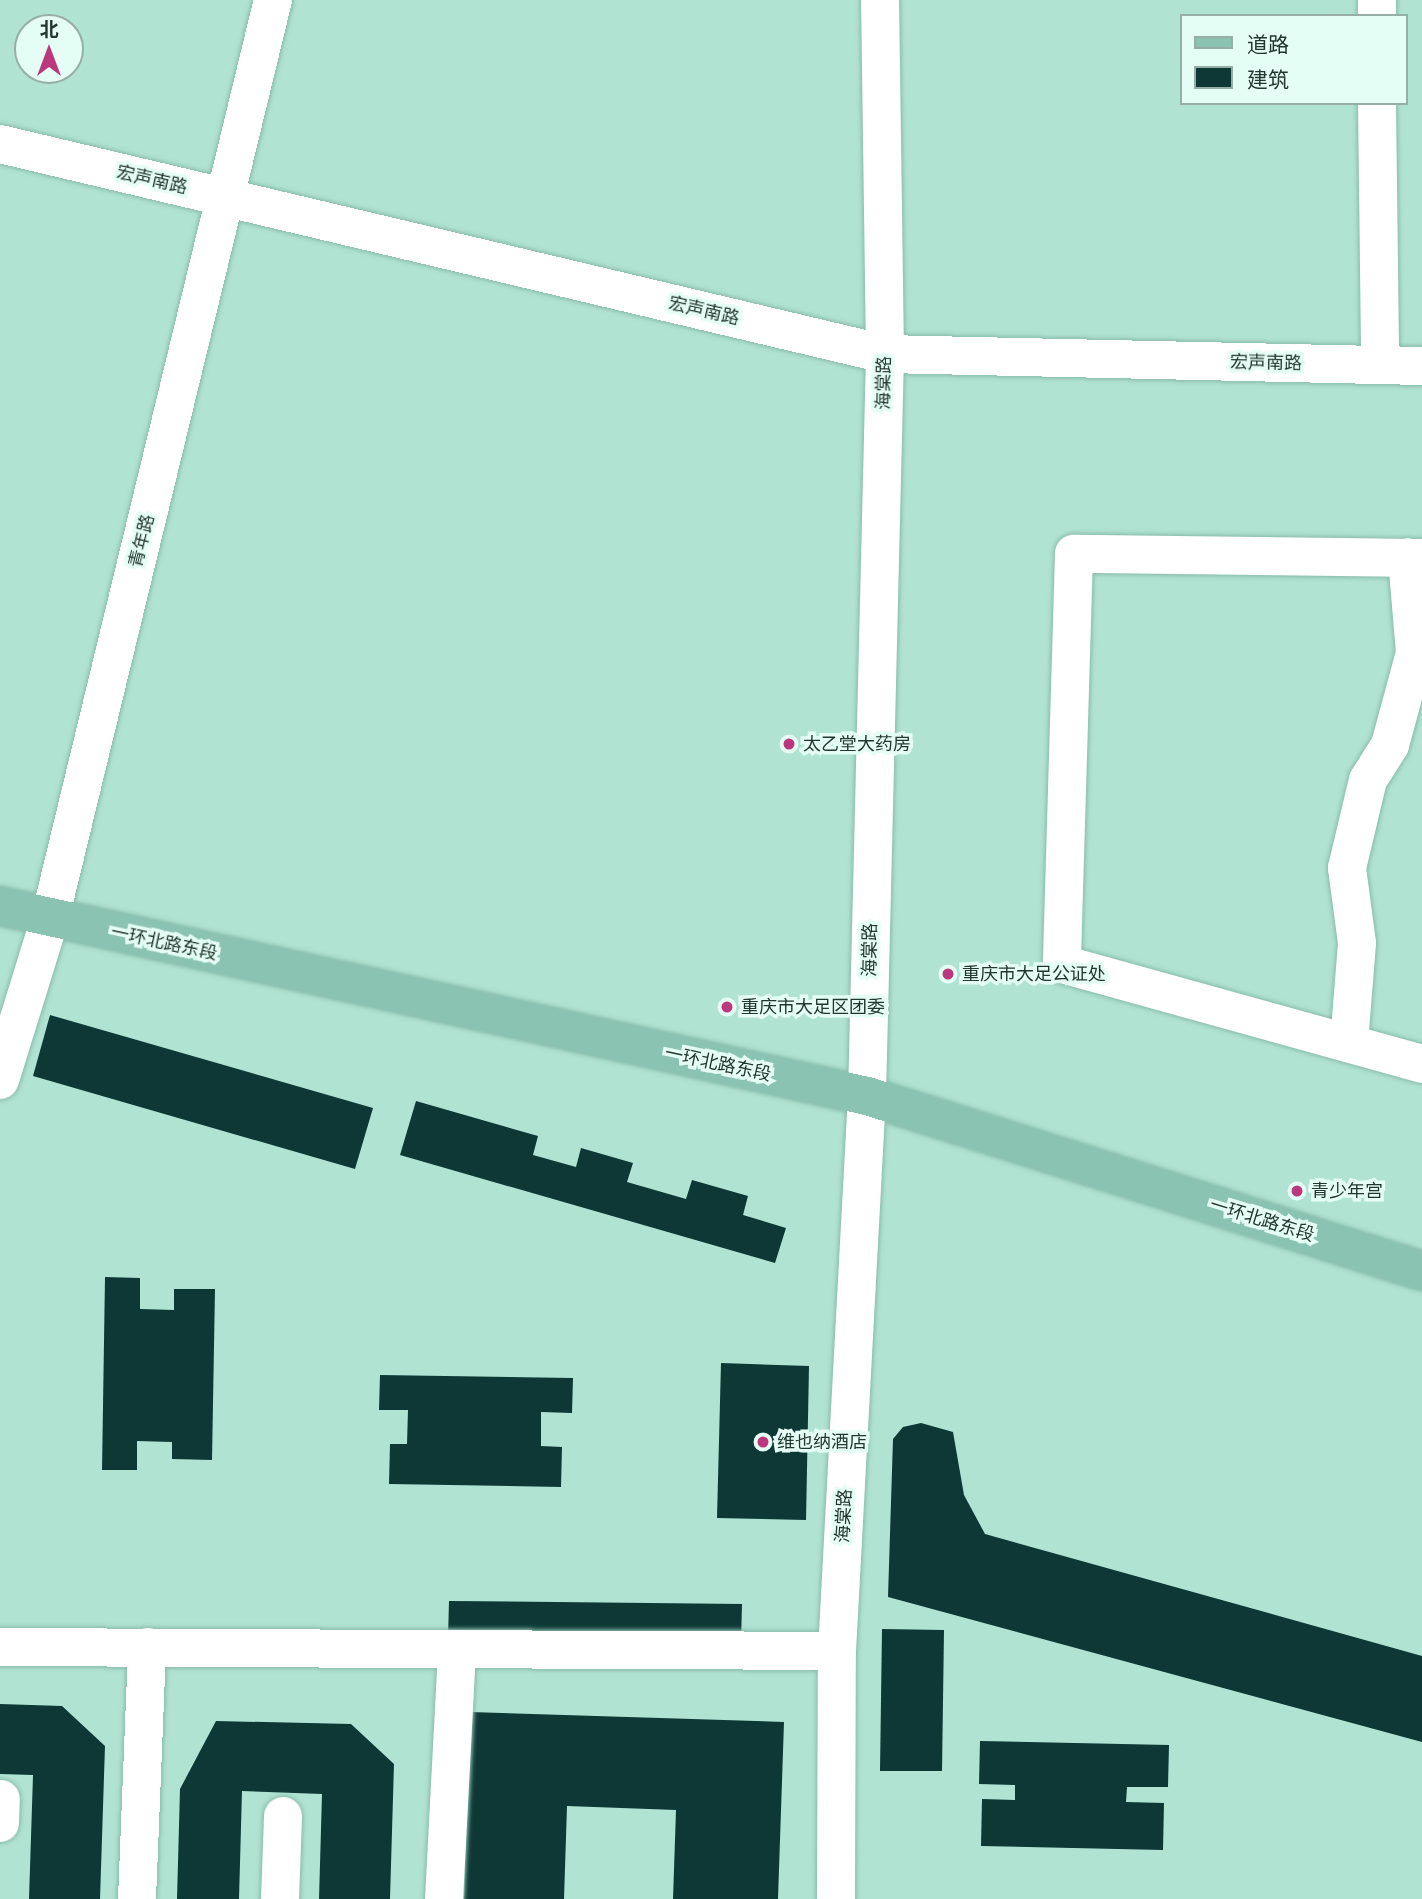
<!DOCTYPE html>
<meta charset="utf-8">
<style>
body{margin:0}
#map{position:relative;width:1422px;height:1899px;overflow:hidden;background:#b0e3d2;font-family:"Work Sans","Noto Sans SC",sans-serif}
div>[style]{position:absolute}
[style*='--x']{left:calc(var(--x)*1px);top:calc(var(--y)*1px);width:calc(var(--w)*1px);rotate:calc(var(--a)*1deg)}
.building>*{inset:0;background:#0d3836}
.roads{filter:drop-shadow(0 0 2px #89bbaa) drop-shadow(0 0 2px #89bbaa)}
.minor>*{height:38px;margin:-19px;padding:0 19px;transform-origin:19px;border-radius:19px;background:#fff}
.major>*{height:38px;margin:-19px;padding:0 19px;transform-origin:19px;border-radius:19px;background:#8bc3b3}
.dots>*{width:19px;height:19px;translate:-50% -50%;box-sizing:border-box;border:4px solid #e5fef5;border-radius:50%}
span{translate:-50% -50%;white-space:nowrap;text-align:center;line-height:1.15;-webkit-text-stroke:7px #e5fef5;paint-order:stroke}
.street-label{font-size:18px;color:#223730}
.poi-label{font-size:18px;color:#223730}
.left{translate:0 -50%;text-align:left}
.legend{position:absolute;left:1180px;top:14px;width:228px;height:91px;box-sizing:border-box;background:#e5fef5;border:2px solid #97aea6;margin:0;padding:9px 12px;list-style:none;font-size:21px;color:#223730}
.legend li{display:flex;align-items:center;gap:14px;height:35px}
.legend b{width:35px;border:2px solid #97aea6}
.north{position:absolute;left:14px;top:14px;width:70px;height:70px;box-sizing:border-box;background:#e5fef5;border:2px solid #97aea6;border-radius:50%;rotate:0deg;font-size:19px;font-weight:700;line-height:28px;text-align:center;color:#223730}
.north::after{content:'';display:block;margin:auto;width:24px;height:32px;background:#bc387e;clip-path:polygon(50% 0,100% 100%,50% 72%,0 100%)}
</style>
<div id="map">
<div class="building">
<div style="clip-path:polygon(50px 1015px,373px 1108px,355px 1169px,33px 1076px)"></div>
<div style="clip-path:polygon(416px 1101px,538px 1136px,533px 1155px,576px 1167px,581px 1148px,633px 1163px,627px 1182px,686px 1199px,692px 1180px,748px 1196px,743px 1215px,786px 1228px,775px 1263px,400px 1155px)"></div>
<div style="clip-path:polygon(105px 1277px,140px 1278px,140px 1309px,174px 1310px,174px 1289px,215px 1289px,212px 1460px,172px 1459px,172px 1442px,137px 1441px,137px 1470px,102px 1470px)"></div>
<div style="clip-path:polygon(721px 1363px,809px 1366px,806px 1520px,717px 1518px)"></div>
<div style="clip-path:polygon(380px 1375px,573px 1378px,572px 1413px,541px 1412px,541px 1446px,562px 1447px,561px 1487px,389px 1484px,390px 1444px,407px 1444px,408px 1410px,379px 1410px)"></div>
<div style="clip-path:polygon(921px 1423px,953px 1432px,964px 1495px,985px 1534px,1422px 1656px,1422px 1742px,888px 1597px,893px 1439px,903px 1427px)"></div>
<div style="clip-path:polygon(449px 1601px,742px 1604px,741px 1642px,448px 1639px)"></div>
<div style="clip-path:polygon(882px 1629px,944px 1630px,942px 1771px,880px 1771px)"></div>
<div style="clip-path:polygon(0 1704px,62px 1706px,105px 1746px,100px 1899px,29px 1899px,33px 1775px,0 1774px)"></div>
<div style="clip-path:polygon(470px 1712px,784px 1722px,778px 1899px,673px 1899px,676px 1810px,567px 1806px,564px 1899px,464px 1899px)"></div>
<div style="clip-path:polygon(216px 1721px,351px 1724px,394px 1764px,390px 1899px,319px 1899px,322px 1794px,242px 1791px,239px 1899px,177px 1899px,180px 1789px)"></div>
<div style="clip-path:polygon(980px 1741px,1169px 1745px,1168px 1787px,1127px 1787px,1126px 1802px,1164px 1803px,1163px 1850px,981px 1846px,982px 1799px,1015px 1800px,1015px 1785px,979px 1784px)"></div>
</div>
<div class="roads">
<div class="minor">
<div style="--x:1377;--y:0;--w:16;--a:90"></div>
<div style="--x:1377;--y:103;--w:262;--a:89.3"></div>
<div style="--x:0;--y:144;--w:910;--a:13.35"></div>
<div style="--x:885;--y:354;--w:537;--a:1.28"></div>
<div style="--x:1422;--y:558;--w:348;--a:-179.3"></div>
<div style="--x:1074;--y:554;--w:410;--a:91.7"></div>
<div style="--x:1062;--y:964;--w:374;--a:15.5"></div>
<div style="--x:1349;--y:1043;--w:100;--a:-85.4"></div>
<div style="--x:1357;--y:943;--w:76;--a:-97.6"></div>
<div style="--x:1347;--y:868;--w:90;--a:-76.6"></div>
<div style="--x:1368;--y:780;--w:41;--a:-57.8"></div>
<div style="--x:1390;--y:745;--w:95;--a:-74.8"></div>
<div style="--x:1415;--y:653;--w:96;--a:-94.8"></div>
<div style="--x:0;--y:1080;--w:170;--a:-72.8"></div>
<div style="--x:50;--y:918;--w:945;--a:-76.35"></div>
<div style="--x:0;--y:1647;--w:837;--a:0.27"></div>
<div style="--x:0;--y:1823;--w:24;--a:-88"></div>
<div style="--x:137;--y:1899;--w:252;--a:-87.7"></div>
<div style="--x:280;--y:1899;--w:83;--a:-87.9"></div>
<div style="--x:444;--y:1899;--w:250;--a:-87"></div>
<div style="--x:836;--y:1899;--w:248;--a:-89.8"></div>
<div style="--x:837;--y:1651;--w:556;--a:-86.91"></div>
<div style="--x:867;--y:1096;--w:742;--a:-88.61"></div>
<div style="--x:885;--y:354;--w:354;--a:-90.8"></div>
</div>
<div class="major">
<div style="--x:0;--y:906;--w:888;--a:12.36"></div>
<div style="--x:867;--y:1096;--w:582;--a:17.5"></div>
</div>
</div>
<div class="dots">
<div style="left:789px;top:744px;background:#bc387e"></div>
<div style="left:948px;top:974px;background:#bc387e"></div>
<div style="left:727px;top:1007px;background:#bc387e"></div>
<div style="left:1297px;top:1191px;background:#bc387e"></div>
<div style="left:763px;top:1442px;background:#bc387e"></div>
</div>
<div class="street-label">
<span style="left:152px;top:180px;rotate:13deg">宏声南路</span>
<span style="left:704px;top:311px;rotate:13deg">宏声南路</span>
<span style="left:1266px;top:363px;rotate:1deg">宏声南路</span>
<span style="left:884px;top:383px;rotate:-89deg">海棠路</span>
<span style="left:142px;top:541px;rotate:-76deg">青年路</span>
<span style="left:164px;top:943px;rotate:12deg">一环北路东段</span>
<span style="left:870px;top:950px;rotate:-89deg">海棠路</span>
<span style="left:718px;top:1064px;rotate:12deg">一环北路东段</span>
<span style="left:1262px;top:1220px;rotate:17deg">一环北路东段</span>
<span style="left:844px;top:1516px;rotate:-87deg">海棠路</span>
</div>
<div class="poi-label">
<span class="left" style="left:803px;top:744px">太乙堂大药房</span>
<span class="left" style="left:962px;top:974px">重庆市大足公证处</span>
<span class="left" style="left:741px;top:1007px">重庆市大足区团委</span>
<span class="left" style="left:1311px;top:1191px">青少年宫</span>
<span class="left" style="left:777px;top:1442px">维也纳酒店</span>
</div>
<ul class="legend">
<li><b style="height:9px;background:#8bc3b3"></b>道路</li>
<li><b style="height:19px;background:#0d3836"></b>建筑</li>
</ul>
<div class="north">北</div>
</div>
